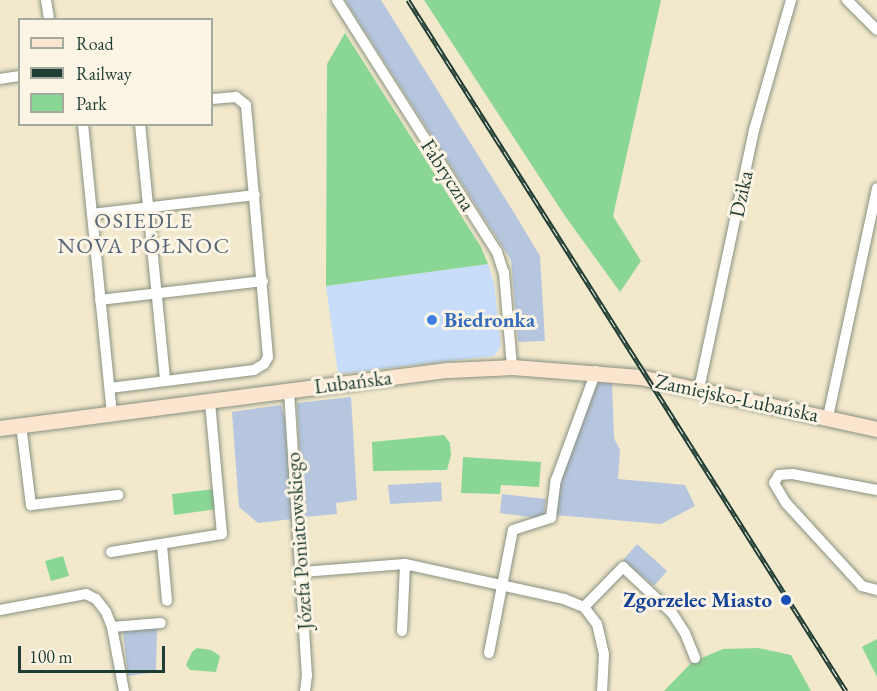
<!DOCTYPE html>
<meta charset="utf-8">
<style>
body{margin:0}
#map{position:relative;width:877px;height:691px;overflow:hidden;background:#f2e8cc;font-family:"EB Garamond",serif}
div>[style]{position:absolute}
[style*='--x']{left:calc(var(--x)*1px);top:calc(var(--y)*1px);width:calc(var(--w)*1px);rotate:calc(var(--a)*1deg)}
.built>*{inset:0;background:#c8ddf9}
.industrial>*{inset:0;background:#b6c6de}
.green>*{inset:0;background:#8ad694}
.roads{filter:drop-shadow(0 0 2px #889280) drop-shadow(0 0 2px #889280)}
.street>*{height:10px;margin:-5px;padding:0 5px;transform-origin:5px;border-radius:5px;background:#fff}
.secondary>*{height:15px;margin:-7.5px;padding:0 7.5px;transform-origin:7.5px;border-radius:7.5px;background:#fce5cf}
.rail>*{height:5px;margin-top:-2.5px;transform-origin:0;background:repeating-linear-gradient(90deg,#fcf5e5 0 9px,#1f3d34 0 18px);box-sizing:border-box;border-block:2px solid #1f3d34}
.dots>*{width:16px;height:16px;translate:-50% -50%;box-sizing:border-box;border:3px solid #fcf5e5;border-radius:50%}
span{translate:-50% -50%;white-space:nowrap;text-align:center;line-height:1.15;-webkit-text-stroke:6px #fcf5e5;paint-order:stroke}
.street-label{font-size:21px;color:#1f3d34}
.shop-label{font-size:21px;color:#366cbe;font-weight:700}
.left{translate:0 -50%;text-align:left}
.transit-label{font-size:21px;color:#164399;font-weight:700}
.right{translate:-100% -50%;text-align:right}
.neighbourhood-label{font-size:22px;color:#566677;letter-spacing:1.5px}
.legend{position:absolute;left:18px;top:18px;width:195px;height:108px;box-sizing:border-box;background:#fcf5e5;border:2px solid #a4ab9e;margin:0;padding:8px 10px;list-style:none;font-size:18px;color:#1f3d34}
.legend li{display:flex;align-items:center;gap:12px;height:30px}
.legend b{width:30px;border:2px solid #a4ab9e}
.scale{position:absolute;left:18px;top:646px;width:147px;height:27px;box-sizing:border-box;border:3px solid #1f3d34;border-top:0;padding-left:8px;font-size:18px;line-height:21px;white-space:nowrap;color:#1f3d34;-webkit-text-stroke:4px #fcf5e5;paint-order:stroke}
</style>
<div id="map">
<div class="built">
<div style="clip-path:polygon(488px 264px,494px 283px,501px 346px,494px 356px,338px 374px,326px 286px)"></div>
</div>
<div class="industrial">
<div style="clip-path:polygon(345px 0,381px 0,513px 211px,540px 256px,545px 341px,518px 342px,511px 260px)"></div>
<div style="clip-path:polygon(596px 381px,612px 383px,614px 438px,620px 450px,618px 479px,685px 485px,695px 506px,661px 524px,555px 515px,558px 480px)"></div>
<div style="clip-path:polygon(351px 397px,357px 500px,336px 503px,337px 514px,303px 517px,297px 403px)"></div>
<div style="clip-path:polygon(281px 405px,285px 418px,292px 519px,258px 523px,239px 507px,232px 412px)"></div>
<div style="clip-path:polygon(441px 482px,442px 501px,390px 504px,388px 485px)"></div>
<div style="clip-path:polygon(502px 494px,546px 499px,544px 515px,536px 518px,500px 513px)"></div>
<div style="clip-path:polygon(637px 544px,667px 571px,654px 586px,623px 560px)"></div>
<div style="clip-path:polygon(157px 628px,156px 672px,128px 676px,123px 631px)"></div>
</div>
<div class="green">
<div style="clip-path:polygon(424px 0,661px 0,613px 216px,641px 261px,620px 292px,565px 216px)"></div>
<div style="clip-path:polygon(345px 33px,481px 247px,488px 264px,326px 286px,327px 64px)"></div>
<div style="clip-path:polygon(444px 435px,450px 443px,451px 455px,447px 470px,373px 471px,372px 442px)"></div>
<div style="clip-path:polygon(463px 457px,541px 462px,539px 487px,501px 485px,500px 494px,461px 493px)"></div>
<div style="clip-path:polygon(215px 489px,217px 509px,174px 515px,172px 494px)"></div>
<div style="clip-path:polygon(63px 556px,69px 576px,51px 581px,45px 561px)"></div>
<div style="clip-path:polygon(877px 639px,877px 677px,862px 647px)"></div>
<div style="clip-path:polygon(197px 648px,211px 650px,220px 656px,216px 672px,190px 670px,186px 665px,192px 652px)"></div>
<div style="clip-path:polygon(758px 648px,791px 655px,811px 691px,664px 691px,692px 662px,723px 649px)"></div>
</div>
<div class="roads">
<div class="street">
<div style="--x:46;--y:0;--w:20;--a:81"></div>
<div style="--x:337;--y:0;--w:299;--a:57.6"></div>
<div style="--x:497;--y:252;--w:22;--a:72"></div>
<div style="--x:504;--y:273;--w:94;--a:85.1"></div>
<div style="--x:847;--y:0;--w:42;--a:45"></div>
<div style="--x:0;--y:79;--w:20;--a:-9"></div>
<div style="--x:83;--y:124;--w:290;--a:84.3"></div>
<div style="--x:140;--y:124;--w:258;--a:84.4"></div>
<div style="--x:92;--y:214;--w:164;--a:-6.6"></div>
<div style="--x:100;--y:300;--w:164;--a:-6.6"></div>
<div style="--x:110;--y:388;--w:145;--a:-7.1"></div>
<div style="--x:254;--y:370;--w:12;--a:-31"></div>
<div style="--x:264;--y:364;--w:8;--a:-60"></div>
<div style="--x:268;--y:357;--w:253;--a:-95"></div>
<div style="--x:246;--y:105;--w:13;--a:-141"></div>
<div style="--x:236;--y:97;--w:24;--a:175"></div>
<div style="--x:699;--y:389;--w:265;--a:-78"></div>
<div style="--x:754;--y:130;--w:135;--a:-74.1"></div>
<div style="--x:289;--y:391;--w:285;--a:86.4"></div>
<div style="--x:307;--y:675;--w:16;--a:97"></div>
<div style="--x:828;--y:417;--w:234;--a:-77.9"></div>
<div style="--x:21;--y:425;--w:81;--a:82.9"></div>
<div style="--x:31;--y:505;--w:88;--a:-6.6"></div>
<div style="--x:877;--y:490;--w:86;--a:-169.3"></div>
<div style="--x:792;--y:474;--w:13;--a:176"></div>
<div style="--x:779;--y:475;--w:9;--a:122"></div>
<div style="--x:774;--y:483;--w:23;--a:59"></div>
<div style="--x:786;--y:503;--w:113;--a:47.5"></div>
<div style="--x:862;--y:586;--w:16;--a:15"></div>
<div style="--x:162;--y:545;--w:56;--a:84.9"></div>
<div style="--x:111;--y:552;--w:112;--a:-9.2"></div>
<div style="--x:222;--y:534;--w:133;--a:-95.2"></div>
<div style="--x:302;--y:572;--w:103;--a:-4.4"></div>
<div style="--x:405;--y:564;--w:163;--a:12.4"></div>
<div style="--x:564;--y:599;--w:22;--a:22"></div>
<div style="--x:584;--y:607;--w:21;--a:53"></div>
<div style="--x:597;--y:624;--w:31;--a:77"></div>
<div style="--x:604;--y:654;--w:37;--a:93"></div>
<div style="--x:584;--y:607;--w:56;--a:-45.7"></div>
<div style="--x:623;--y:567;--w:67;--a:43.2"></div>
<div style="--x:672;--y:613;--w:24;--a:57"></div>
<div style="--x:685;--y:633;--w:27;--a:68"></div>
<div style="--x:0;--y:610;--w:87;--a:-10.5"></div>
<div style="--x:86;--y:594;--w:11;--a:27"></div>
<div style="--x:96;--y:599;--w:16;--a:52"></div>
<div style="--x:106;--y:612;--w:16;--a:68"></div>
<div style="--x:112;--y:627;--w:65;--a:79.4"></div>
<div style="--x:112;--y:627;--w:49;--a:-4.7"></div>
<div style="--x:402;--y:631;--w:67;--a:-87.4"></div>
<div style="--x:489;--y:653;--w:125;--a:-79"></div>
<div style="--x:513;--y:530;--w:40;--a:-18"></div>
<div style="--x:551;--y:518;--w:38;--a:-83"></div>
<div style="--x:556;--y:480;--w:116;--a:-69.8"></div>
</div>
<div class="secondary">
<div style="--x:0;--y:428;--w:453;--a:-7.4"></div>
<div style="--x:449;--y:370;--w:63;--a:-2.7"></div>
<div style="--x:512;--y:367;--w:128;--a:4.5"></div>
<div style="--x:640;--y:377;--w:243;--a:12.4"></div>
</div>
</div>
<div class="rail">
<div style="--x:408;--y:0;--w:818;--a:57.63"></div>
</div>
<div class="dots">
<div style="left:432px;top:320px;background:#3f7fe0"></div>
<div style="left:786px;top:600px;background:#1a4fb4"></div>
</div>
<div class="street-label">
<span style="left:448px;top:175px;rotate:57deg">Fabryczna</span>
<span style="left:741px;top:194px;rotate:-78deg">Dzika</span>
<span style="left:353px;top:382px;rotate:-7deg">Lubańska</span>
<span style="left:737px;top:398px;rotate:12deg">Zamiejsko-Lubańska</span>
<span style="left:299px;top:541px;rotate:-94deg">Józefa Poniatowskiego</span>
</div>
<div class="shop-label">
<span class="left" style="left:444px;top:320px">Biedronka</span>
</div>
<div class="transit-label">
<span class="right" style="left:772px;top:600px">Zgorzelec Miasto</span>
</div>
<div class="neighbourhood-label">
<span style="left:144px;top:233px">OSIEDLE<br>NOVA PÓŁNOC</span>
</div>
<ul class="legend">
<li><b style="height:8px;background:#fce5cf"></b>Road</li>
<li><b style="height:8px;background:#1f3d34"></b>Railway</li>
<li><b style="height:16px;background:#8ad694"></b>Park</li>
</ul>
<div class="scale">100 m</div>
</div>
